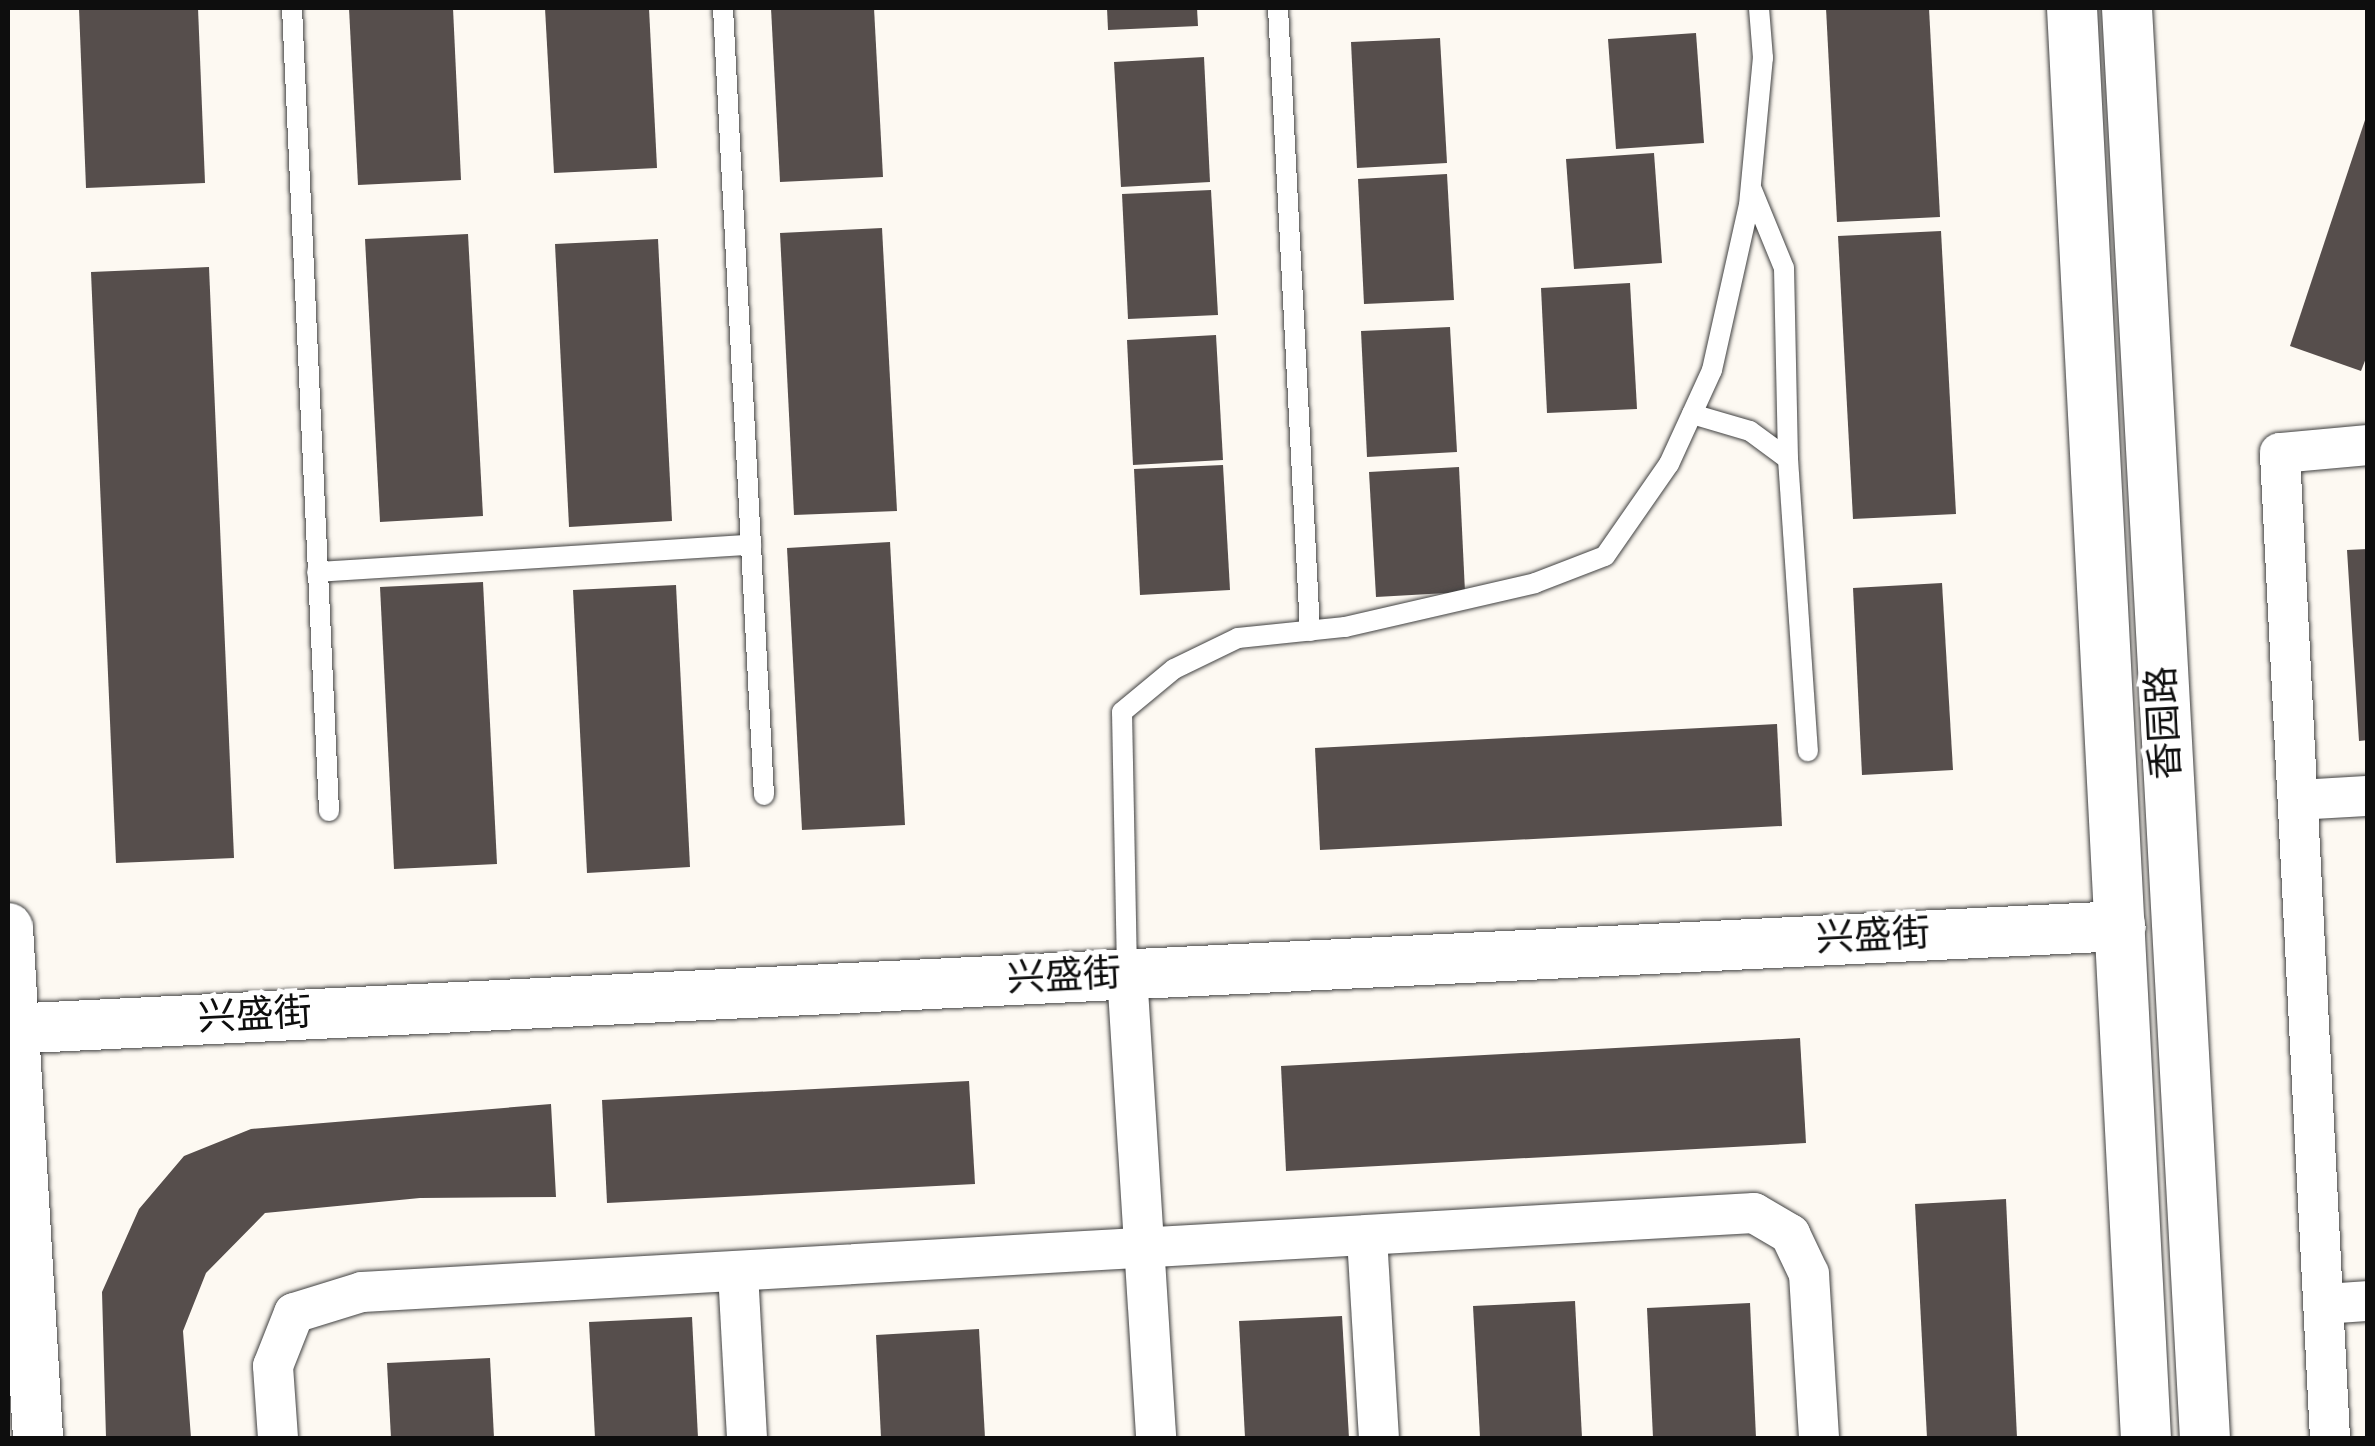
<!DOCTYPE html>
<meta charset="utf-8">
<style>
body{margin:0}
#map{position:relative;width:2375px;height:1446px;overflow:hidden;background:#fdf9f2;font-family:Spectral,"Noto Sans SC",serif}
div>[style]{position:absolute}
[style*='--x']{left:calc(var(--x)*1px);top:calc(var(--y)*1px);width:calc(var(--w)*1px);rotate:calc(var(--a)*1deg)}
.building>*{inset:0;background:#564e4c}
.roads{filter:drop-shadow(0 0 2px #414141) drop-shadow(0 0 2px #414141)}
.service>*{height:20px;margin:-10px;padding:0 10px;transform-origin:10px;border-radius:10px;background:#fff}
.minor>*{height:40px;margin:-20px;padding:0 20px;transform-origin:20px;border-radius:20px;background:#fff}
.tertiary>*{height:50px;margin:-25px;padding:0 25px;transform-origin:25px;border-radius:25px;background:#fff}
span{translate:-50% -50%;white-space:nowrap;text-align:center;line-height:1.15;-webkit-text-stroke:10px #fff;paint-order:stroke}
.street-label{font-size:38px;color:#0e0e0e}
.frame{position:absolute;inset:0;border:10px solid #0e0e0e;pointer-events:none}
</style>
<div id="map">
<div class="building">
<div style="clip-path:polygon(79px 8px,198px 8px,205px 183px,86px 188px)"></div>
<div style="clip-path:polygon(349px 8px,453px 8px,461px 180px,358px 185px)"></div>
<div style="clip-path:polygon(545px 8px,649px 8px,657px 168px,554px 173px)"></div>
<div style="clip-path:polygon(771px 8px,874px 8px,883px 177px,780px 182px)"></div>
<div style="clip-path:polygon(1107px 8px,1197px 8px,1198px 26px,1108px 30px)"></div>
<div style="clip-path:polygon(1826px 8px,1929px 8px,1940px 217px,1837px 222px)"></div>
<div style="clip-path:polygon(1696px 33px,1704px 143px,1616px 149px,1608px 39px)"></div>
<div style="clip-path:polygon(1440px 38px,1447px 163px,1357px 168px,1351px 42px)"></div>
<div style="clip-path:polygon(1204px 57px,1210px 182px,1121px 187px,1114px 62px)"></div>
<div style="clip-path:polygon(2367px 114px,2368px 353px,2361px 371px,2290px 346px)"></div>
<div style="clip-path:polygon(1654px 153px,1662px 263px,1574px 269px,1566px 159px)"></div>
<div style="clip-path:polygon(1447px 174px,1454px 300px,1364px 304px,1358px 179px)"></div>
<div style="clip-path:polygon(1211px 190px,1218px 315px,1128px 319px,1122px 194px)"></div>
<div style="clip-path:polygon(882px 228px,897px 511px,794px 515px,780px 233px)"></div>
<div style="clip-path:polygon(1941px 231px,1956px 514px,1853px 519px,1838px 236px)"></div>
<div style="clip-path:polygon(468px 234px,483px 516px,380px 522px,365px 239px)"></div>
<div style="clip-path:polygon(658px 239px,672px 521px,569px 527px,555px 244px)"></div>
<div style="clip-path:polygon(209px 267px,234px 858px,116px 863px,91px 272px)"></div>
<div style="clip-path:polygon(1630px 283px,1637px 409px,1547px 413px,1541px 288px)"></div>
<div style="clip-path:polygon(1450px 327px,1457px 452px,1367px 457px,1361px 331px)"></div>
<div style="clip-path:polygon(1216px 335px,1223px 460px,1133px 465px,1127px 340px)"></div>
<div style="clip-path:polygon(1223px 465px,1230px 590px,1140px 595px,1134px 469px)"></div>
<div style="clip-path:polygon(1459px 467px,1465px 592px,1376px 597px,1369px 472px)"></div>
<div style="clip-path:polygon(890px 542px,905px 825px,802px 830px,787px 548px)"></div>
<div style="clip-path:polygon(2368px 549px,2368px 740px,2359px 741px,2347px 550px)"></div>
<div style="clip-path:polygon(483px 582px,497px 864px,394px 869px,380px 587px)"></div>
<div style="clip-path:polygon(1942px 583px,1953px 770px,1862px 775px,1853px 588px)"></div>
<div style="clip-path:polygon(676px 585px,690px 867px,587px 873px,573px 590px)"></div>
<div style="clip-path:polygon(1777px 724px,1782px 826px,1320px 850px,1315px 748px)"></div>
<div style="clip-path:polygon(1800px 1038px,1806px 1143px,1286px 1171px,1281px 1066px)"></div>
<div style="clip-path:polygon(969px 1081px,975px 1184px,607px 1203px,602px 1100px)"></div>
<div style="clip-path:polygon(551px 1104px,556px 1197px,420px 1198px,265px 1213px,206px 1273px,183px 1331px,191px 1438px,106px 1438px,102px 1292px,139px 1209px,184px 1156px,251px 1129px)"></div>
<div style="clip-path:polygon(2006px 1199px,2017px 1438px,1927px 1438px,1915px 1204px)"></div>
<div style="clip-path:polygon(1575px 1301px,1582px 1438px,1480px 1438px,1473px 1306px)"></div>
<div style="clip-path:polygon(1750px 1303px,1756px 1438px,1653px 1438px,1647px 1308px)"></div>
<div style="clip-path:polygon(1342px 1316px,1349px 1438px,1245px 1438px,1239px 1321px)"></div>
<div style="clip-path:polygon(692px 1317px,698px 1438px,595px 1438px,589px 1322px)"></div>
<div style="clip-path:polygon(979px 1329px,985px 1438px,881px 1438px,876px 1335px)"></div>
<div style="clip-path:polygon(490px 1358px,494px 1438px,391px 1438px,387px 1363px)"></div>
</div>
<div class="roads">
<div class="service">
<div style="--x:292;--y:8;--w:804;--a:87.36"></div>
<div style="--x:723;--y:8;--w:788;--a:87.02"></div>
<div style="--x:1278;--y:8;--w:624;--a:87.06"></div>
<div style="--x:1752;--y:190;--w:84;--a:67.7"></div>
<div style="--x:1784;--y:268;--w:191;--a:88.8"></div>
<div style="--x:1692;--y:414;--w:60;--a:16.3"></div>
<div style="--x:1750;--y:431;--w:47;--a:36.4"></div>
<div style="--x:1788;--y:459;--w:293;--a:86.1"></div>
<div style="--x:317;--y:572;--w:435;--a:-3.6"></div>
<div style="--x:1127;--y:972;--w:260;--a:-91.1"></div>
<div style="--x:1122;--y:712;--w:67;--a:-39.6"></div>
<div style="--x:1174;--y:669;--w:71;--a:-25.8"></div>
<div style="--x:1238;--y:638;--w:108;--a:-5.9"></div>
<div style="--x:1345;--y:627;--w:195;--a:-13"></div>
<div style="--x:1535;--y:583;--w:75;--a:-21.1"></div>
<div style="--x:1605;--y:556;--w:112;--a:-55.2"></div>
<div style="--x:1669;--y:464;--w:103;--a:-65.4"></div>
<div style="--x:1712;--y:370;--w:169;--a:-77.4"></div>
<div style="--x:1749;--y:205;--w:148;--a:-84.6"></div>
<div style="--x:1763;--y:58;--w:50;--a:-94.6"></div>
</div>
<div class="minor">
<div style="--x:2298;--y:800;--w:70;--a:-3.3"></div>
<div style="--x:1127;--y:974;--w:465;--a:86.4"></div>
<div style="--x:1367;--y:1237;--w:201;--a:86.6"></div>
<div style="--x:738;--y:1272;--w:166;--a:86.9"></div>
<div style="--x:2324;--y:1304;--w:44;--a:-3.9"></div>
<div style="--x:278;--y:1438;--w:72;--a:-94"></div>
<div style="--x:273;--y:1366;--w:57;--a:-68.4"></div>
<div style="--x:294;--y:1313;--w:71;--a:-17.2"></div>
<div style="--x:362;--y:1292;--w:1394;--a:-3.25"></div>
<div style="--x:1754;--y:1213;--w:42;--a:30.3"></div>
<div style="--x:1790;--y:1234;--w:44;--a:64.6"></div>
<div style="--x:1809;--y:1274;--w:164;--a:86.5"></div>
<div style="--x:2330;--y:1438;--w:986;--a:-92.91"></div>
<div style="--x:2280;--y:453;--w:88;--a:-5.2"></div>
</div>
<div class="tertiary">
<div style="--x:2072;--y:8;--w:1432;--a:87.04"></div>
<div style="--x:2127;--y:8;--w:1432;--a:86.88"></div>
<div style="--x:8;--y:928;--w:511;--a:86.63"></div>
<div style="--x:8;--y:1029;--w:2115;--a:-2.79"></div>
</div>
</div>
<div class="street-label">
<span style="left:2166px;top:723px;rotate:-93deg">香园路</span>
<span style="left:1873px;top:938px;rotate:-3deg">兴盛街</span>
<span style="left:1064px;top:978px;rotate:-3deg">兴盛街</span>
<span style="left:255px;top:1017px;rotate:-3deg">兴盛街</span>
</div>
<div class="frame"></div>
</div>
